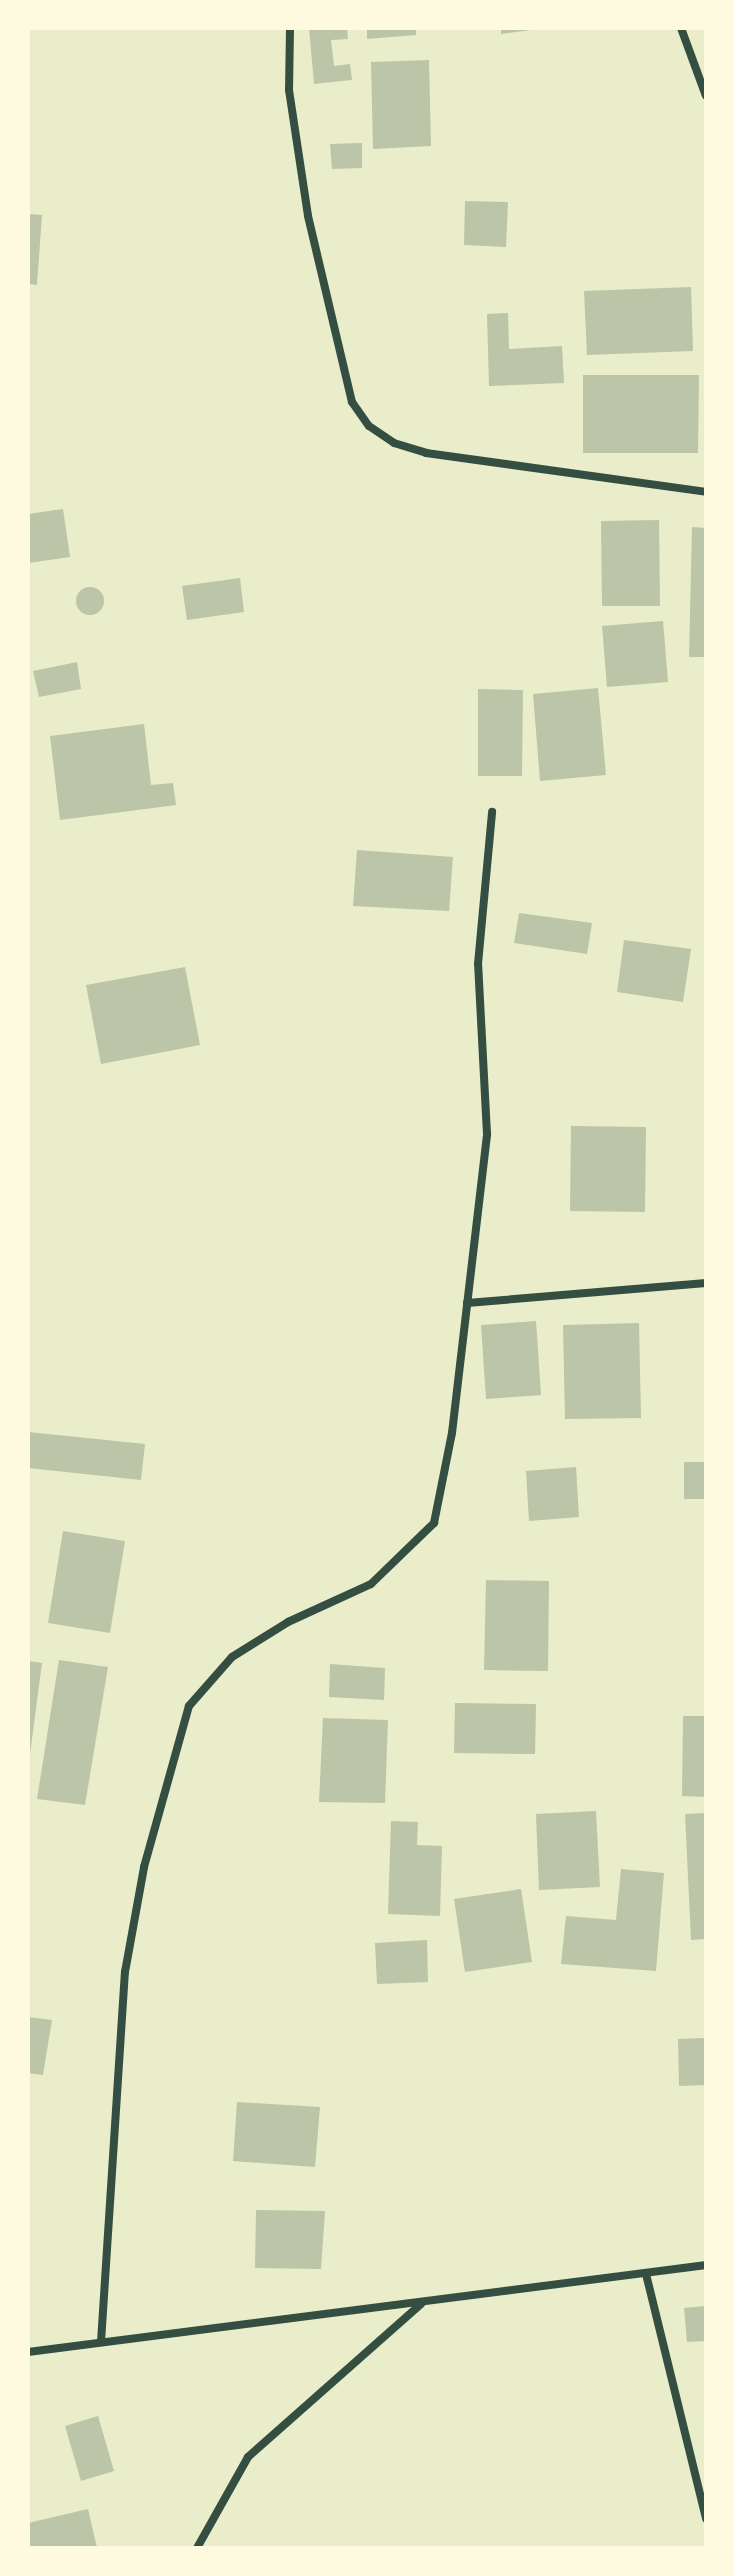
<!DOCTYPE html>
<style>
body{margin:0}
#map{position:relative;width:734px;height:2576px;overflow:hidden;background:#e9edc9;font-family:"Zilla Slab",serif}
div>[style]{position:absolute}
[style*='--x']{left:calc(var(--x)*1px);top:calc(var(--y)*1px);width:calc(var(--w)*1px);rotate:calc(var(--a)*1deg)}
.building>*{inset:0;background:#bcc5a7}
.round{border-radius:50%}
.minor>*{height:8px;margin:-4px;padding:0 4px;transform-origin:4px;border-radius:4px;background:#344e41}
span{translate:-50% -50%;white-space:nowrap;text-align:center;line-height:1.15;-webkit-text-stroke:7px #fefae0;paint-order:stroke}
.frame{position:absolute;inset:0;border:30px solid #fefae0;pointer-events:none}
</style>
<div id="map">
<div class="building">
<div style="clip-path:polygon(309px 28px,347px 28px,348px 39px,331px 40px,334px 66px,350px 64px,352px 80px,314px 84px)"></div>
<div style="clip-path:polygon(367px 28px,416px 28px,416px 35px,367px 39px)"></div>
<div style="clip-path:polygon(501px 28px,531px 28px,531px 30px,501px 34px)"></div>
<div style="clip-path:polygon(429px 60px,431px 146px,373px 149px,371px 62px)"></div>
<div style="clip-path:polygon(362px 143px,362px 168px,332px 169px,330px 144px)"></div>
<div style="clip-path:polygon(465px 201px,508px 202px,506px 247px,464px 245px)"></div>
<div style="clip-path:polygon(28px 214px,42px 215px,37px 285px,28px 284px)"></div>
<div style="clip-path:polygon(691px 287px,693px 351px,587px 355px,584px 291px)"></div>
<div style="clip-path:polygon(508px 313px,509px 349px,562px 346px,564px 383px,489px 386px,487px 314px)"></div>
<div style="clip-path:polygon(583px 375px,699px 375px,698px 453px,583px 453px)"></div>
<div style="clip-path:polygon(63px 509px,70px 557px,28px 563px,28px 514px)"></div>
<div style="clip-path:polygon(659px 520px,660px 606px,602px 606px,601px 521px)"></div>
<div style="clip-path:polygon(692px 527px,706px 528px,706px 657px,689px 657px)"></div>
<div style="clip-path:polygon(240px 578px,244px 612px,187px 620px,182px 586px)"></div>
<div class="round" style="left:76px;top:587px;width:28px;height:28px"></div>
<div style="clip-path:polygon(663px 621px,668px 682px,607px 687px,602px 626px)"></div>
<div style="clip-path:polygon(77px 662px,81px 689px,39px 697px,33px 671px)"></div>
<div style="clip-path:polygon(598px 688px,606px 775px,540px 781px,533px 694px)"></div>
<div style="clip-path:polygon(478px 689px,523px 690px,522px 776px,478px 776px)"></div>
<div style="clip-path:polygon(144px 724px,151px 785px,173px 783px,176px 805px,60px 820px,50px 736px)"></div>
<div style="clip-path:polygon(357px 850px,453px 857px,449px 911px,353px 906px)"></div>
<div style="clip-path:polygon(519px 913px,592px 923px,587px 954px,514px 943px)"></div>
<div style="clip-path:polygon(624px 940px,691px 949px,683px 1002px,617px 992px)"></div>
<div style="clip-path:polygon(185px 967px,200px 1045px,101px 1064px,86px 985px)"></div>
<div style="clip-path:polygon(571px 1126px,646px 1127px,645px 1212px,570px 1211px)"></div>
<div style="clip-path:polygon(536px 1321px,541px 1395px,486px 1399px,481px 1325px)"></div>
<div style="clip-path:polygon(639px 1323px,641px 1418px,565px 1419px,563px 1325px)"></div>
<div style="clip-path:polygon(28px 1432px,145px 1444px,141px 1480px,28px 1468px)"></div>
<div style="clip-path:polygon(684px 1462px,706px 1462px,706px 1499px,684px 1499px)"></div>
<div style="clip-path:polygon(576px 1467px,579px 1517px,529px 1521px,526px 1471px)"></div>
<div style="clip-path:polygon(63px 1531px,125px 1541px,110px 1633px,48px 1623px)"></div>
<div style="clip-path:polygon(486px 1580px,549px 1581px,548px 1671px,484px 1670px)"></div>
<div style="clip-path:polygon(59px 1660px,108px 1667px,85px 1805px,37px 1799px)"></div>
<div style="clip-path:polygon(28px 1661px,42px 1663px,30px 1754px,28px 1754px)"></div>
<div style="clip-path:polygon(330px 1664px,385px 1668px,384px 1700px,329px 1697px)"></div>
<div style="clip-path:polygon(455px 1703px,536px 1704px,535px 1754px,454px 1753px)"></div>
<div style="clip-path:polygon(683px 1716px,706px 1716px,706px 1797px,682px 1796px)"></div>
<div style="clip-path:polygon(323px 1718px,388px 1720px,385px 1803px,319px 1802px)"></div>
<div style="clip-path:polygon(596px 1811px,600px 1887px,539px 1890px,536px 1814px)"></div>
<div style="clip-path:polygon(706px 1813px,706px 1939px,691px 1940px,685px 1814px)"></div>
<div style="clip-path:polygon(391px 1821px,418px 1822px,417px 1845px,442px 1846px,440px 1916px,388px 1914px)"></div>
<div style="clip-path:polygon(621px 1869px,664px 1873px,656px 1971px,561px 1964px,566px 1916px,616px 1920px)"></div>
<div style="clip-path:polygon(521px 1889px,532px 1962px,465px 1972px,454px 1899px)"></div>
<div style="clip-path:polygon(427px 1940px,428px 1982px,377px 1984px,375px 1943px)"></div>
<div style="clip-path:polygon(28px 2017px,52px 2020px,43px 2075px,28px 2073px)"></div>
<div style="clip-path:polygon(706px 2038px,706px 2085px,679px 2086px,678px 2039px)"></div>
<div style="clip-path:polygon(237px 2102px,320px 2107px,315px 2167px,233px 2161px)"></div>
<div style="clip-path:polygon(256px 2210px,325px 2211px,321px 2269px,255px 2268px)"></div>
<div style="clip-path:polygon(706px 2306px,706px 2341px,687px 2342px,684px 2308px)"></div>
<div style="clip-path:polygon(98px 2416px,114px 2471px,81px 2481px,65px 2426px)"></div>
<div style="clip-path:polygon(88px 2509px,97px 2548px,28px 2548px,28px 2523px)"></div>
</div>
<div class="minor">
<div style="--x:290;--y:28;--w:62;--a:90.9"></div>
<div style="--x:289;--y:90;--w:127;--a:81.4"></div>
<div style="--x:308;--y:216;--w:191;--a:76.7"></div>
<div style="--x:352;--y:402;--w:29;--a:55"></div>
<div style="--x:369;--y:426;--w:30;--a:34"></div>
<div style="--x:394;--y:443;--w:34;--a:17"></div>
<div style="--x:426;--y:453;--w:283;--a:7.9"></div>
<div style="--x:681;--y:28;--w:72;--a:69.8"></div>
<div style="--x:467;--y:1303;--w:240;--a:-4.8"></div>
<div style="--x:646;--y:2274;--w:252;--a:76.2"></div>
<div style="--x:101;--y:2342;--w:371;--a:-86.3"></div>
<div style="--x:125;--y:1972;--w:107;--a:-79.7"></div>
<div style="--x:144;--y:1867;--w:167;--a:-74.4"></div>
<div style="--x:189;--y:1706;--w:65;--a:-48.7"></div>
<div style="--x:232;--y:1657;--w:66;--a:-32"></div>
<div style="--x:288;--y:1622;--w:91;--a:-24.6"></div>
<div style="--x:371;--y:1584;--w:88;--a:-44.1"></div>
<div style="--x:434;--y:1523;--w:92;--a:-78.7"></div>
<div style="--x:452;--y:1433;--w:301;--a:-83.3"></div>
<div style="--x:487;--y:1134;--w:170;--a:-93"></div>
<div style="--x:478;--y:964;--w:153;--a:-84.7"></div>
<div style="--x:28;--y:2352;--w:684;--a:-7.31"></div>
<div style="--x:197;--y:2548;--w:104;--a:-60.7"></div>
<div style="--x:248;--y:2457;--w:231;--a:-41.5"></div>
</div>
<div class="frame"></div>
</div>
